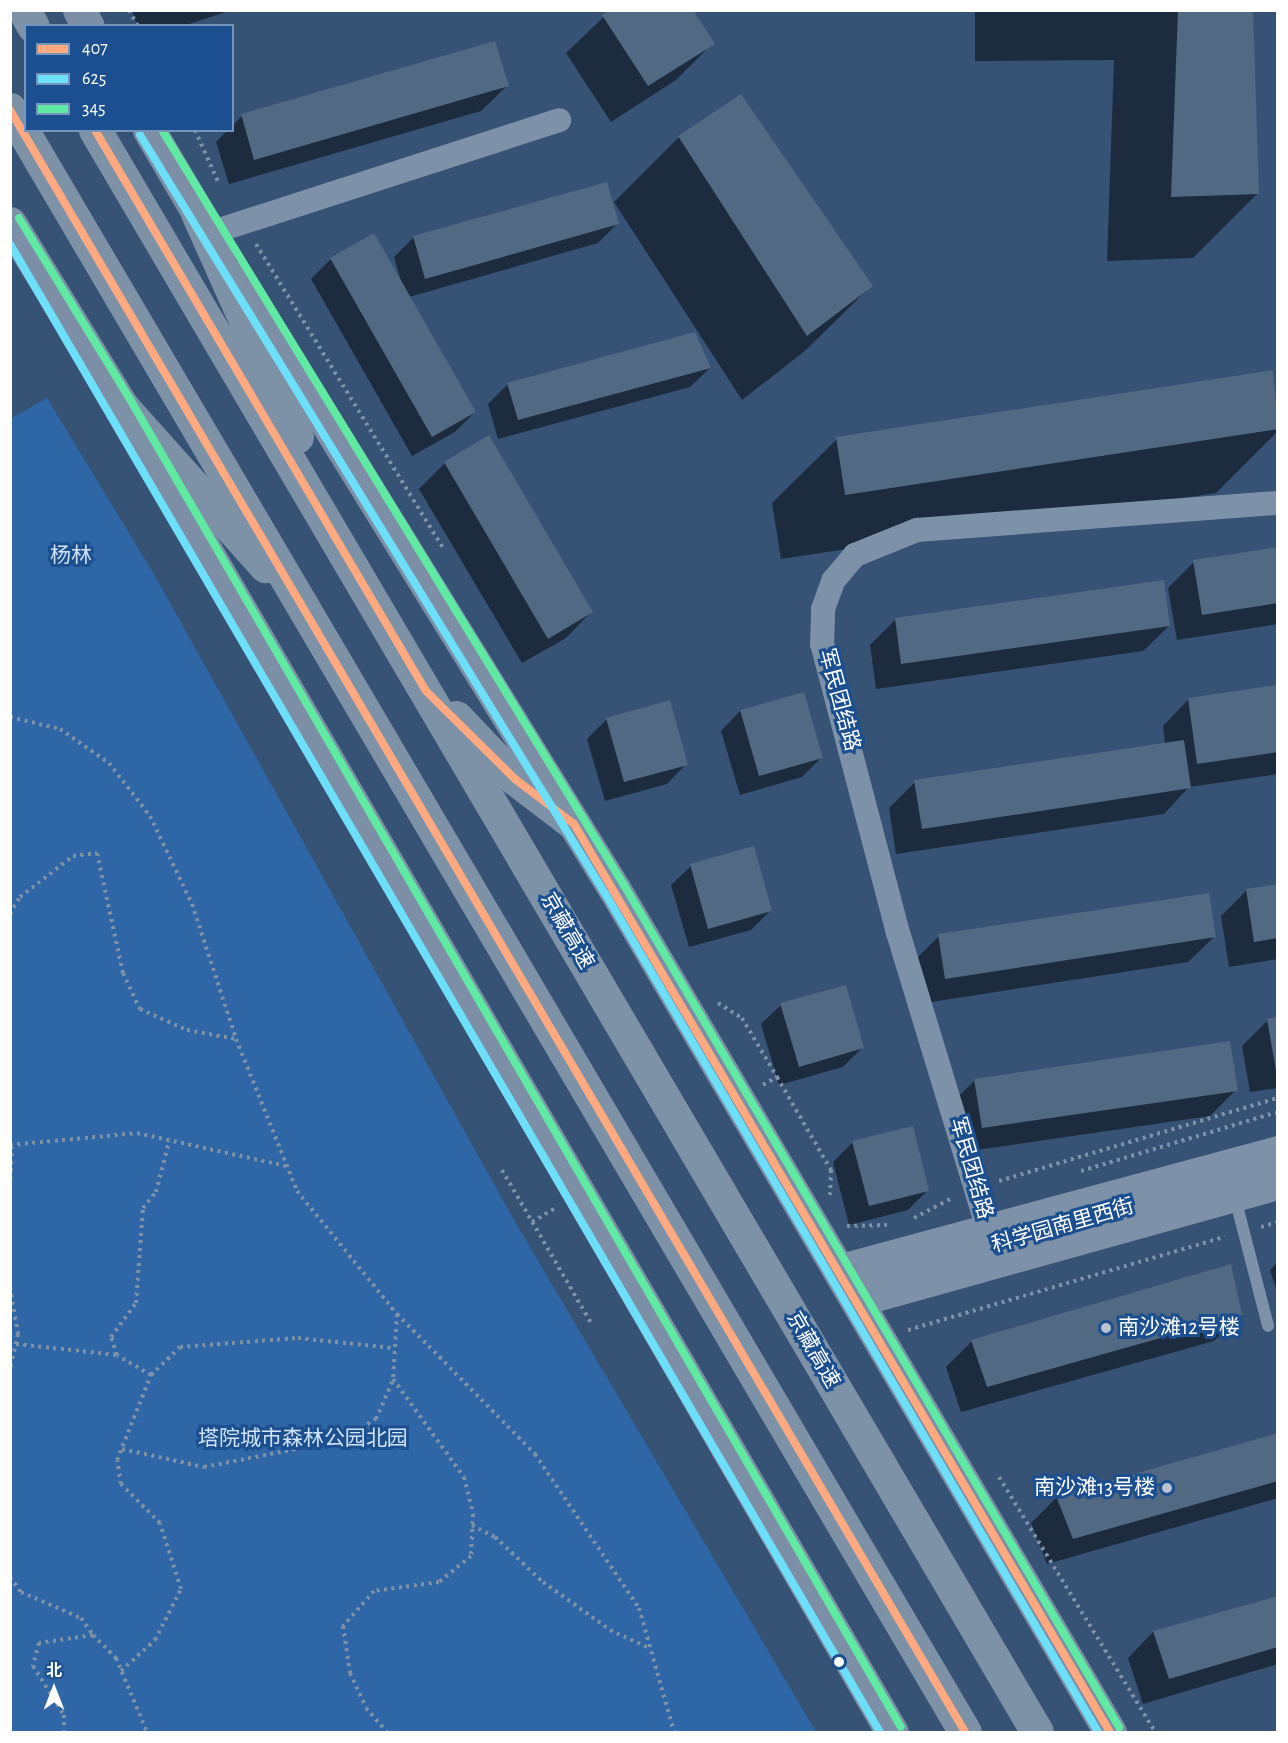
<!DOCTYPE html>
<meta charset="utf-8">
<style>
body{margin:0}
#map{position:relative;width:1288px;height:1743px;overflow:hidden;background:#365274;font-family:"Alegreya Sans","Noto Sans SC",sans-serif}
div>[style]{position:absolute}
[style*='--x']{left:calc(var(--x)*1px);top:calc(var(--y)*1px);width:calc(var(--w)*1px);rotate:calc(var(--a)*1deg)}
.green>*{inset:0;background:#2f66a5}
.shadow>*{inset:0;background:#0007}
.building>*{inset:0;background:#526984}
.path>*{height:4px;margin-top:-2px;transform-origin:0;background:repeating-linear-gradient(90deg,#7d92a8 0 3px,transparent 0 7.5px)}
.service>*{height:12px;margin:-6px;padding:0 6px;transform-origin:6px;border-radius:6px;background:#7d92a8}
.minor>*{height:24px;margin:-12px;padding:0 12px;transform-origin:12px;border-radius:12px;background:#7d92a8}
.tertiary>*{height:30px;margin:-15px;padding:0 15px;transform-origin:15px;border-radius:15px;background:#7d92a8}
.primary>*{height:33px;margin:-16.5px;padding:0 16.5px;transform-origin:16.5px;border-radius:16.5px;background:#7d8ea7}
.motorway>*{height:33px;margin:-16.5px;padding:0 16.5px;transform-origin:16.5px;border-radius:16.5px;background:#7e92a7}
.bus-1>*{height:8px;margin:-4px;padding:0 4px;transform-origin:4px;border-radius:4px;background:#ffa980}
.bus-2>*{height:8px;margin:-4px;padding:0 4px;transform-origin:4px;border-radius:4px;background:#6ddff8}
.bus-3>*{height:8px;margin:-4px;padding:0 4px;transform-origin:4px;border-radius:4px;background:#60e9a3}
.dots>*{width:16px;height:16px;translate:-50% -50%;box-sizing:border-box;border:3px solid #1b4f8f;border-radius:50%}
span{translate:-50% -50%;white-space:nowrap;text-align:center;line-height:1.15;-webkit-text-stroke:6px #1b4f8f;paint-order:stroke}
.park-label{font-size:21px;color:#cfe3fa}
.street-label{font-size:21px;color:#fff}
.poi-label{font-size:21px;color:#fff}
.left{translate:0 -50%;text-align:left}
.right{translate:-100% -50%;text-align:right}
.frame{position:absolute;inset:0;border:12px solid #fff;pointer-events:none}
.legend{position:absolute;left:24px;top:24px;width:210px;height:108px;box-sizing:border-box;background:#1b4f8f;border:2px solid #7695bc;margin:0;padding:8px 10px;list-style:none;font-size:18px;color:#fff}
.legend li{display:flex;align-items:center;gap:12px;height:30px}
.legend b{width:30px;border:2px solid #7695bc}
.north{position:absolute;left:24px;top:1659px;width:60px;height:60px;-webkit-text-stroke:4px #1b4f8f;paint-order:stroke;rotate:0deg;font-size:16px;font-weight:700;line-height:24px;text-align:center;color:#fff}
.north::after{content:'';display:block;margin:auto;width:21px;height:27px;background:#fff;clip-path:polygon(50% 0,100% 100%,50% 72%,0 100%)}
</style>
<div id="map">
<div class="green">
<div style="clip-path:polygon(47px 398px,155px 576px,514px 1220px,816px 1732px,11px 1732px,10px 419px)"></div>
</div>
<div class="shadow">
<div style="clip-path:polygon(132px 10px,232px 10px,183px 26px,137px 26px)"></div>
<div style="clip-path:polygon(611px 10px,713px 43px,676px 80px,611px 122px,566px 53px)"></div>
<div style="clip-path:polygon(975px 10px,1251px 10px,1258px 193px,1193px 258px,1107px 261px,1114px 60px,975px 61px)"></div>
<div style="clip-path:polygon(507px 86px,481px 111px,229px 184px,216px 142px,242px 116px)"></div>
<div style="clip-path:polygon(740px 96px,871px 286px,806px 350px,742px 400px,614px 202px,679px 137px)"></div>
<div style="clip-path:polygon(617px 224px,598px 243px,409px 297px,475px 412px,455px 432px,412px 456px,311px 279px,331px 259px,401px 281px,394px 257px,414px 237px)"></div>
<div style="clip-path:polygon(710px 368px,690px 387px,498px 439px,488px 404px,508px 384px)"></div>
<div style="clip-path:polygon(1272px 372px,1278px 431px,1216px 493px,781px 559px,772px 503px,837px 439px)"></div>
<div style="clip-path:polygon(445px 463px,591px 612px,566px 638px,522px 663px,419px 489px)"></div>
<div style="clip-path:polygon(1278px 549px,1278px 624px,1177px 640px,1168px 588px,1194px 562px)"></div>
<div style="clip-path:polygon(895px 620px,1169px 626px,1143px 651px,876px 689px,870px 645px)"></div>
<div style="clip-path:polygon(1278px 687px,1278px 774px,1189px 787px,1164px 814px,896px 854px,889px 808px,915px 782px,1165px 744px,1163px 726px,1188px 700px)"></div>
<div style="clip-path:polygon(740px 711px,821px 758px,802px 777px,740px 795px,721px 731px)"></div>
<div style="clip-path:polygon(607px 719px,686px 764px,667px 784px,605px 801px,587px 739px)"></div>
<div style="clip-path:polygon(691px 866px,771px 910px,751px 930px,689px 947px,671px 885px)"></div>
<div style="clip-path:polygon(1278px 885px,1278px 959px,1229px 967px,1221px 916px,1247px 890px)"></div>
<div style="clip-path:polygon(939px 936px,1214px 937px,1188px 962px,919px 1004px,913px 962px)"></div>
<div style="clip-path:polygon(781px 1005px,862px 1048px,843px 1067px,779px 1085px,761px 1024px)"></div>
<div style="clip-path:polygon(1278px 1019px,1278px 1088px,1250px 1092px,1242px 1046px,1268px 1020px)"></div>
<div style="clip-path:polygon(975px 1080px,1236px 1090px,1210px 1116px,956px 1153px,949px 1106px)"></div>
<div style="clip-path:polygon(853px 1142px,927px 1191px,908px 1210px,849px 1225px,833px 1162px)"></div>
<div style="clip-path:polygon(1278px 1262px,1278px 1295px,1270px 1270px)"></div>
<div style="clip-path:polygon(1240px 1315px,1214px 1341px,961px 1412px,946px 1367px,972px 1341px)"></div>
<div style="clip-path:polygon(1278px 1435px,1278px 1498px,1047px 1564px,1031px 1523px,1057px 1497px)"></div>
<div style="clip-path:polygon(1278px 1598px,1278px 1664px,1143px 1704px,1128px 1658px,1153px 1632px)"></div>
</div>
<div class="building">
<div style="clip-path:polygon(609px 10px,693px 10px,715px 44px,648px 86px,602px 15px)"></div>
<div style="clip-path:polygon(1178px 10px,1253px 10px,1259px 194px,1171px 197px)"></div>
<div style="clip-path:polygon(495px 41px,509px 86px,254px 160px,241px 114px)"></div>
<div style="clip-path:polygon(741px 94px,873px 286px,807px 336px,678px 136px)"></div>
<div style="clip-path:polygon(607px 182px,619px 224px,425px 279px,413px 236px)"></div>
<div style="clip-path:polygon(374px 233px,476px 412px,432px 437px,330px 258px)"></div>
<div style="clip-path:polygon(695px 332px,711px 368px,518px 420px,507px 383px)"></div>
<div style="clip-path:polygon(1273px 370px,1278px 429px,845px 495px,836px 437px)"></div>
<div style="clip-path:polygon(489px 435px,593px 612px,548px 639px,444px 462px)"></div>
<div style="clip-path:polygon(1278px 547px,1278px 603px,1202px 615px,1193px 560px)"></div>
<div style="clip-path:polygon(1164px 580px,1170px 626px,901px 664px,895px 618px)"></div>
<div style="clip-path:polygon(1278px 685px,1278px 752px,1197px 764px,1188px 698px)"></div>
<div style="clip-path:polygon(804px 692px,823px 758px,759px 776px,740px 710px)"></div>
<div style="clip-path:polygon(670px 700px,688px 765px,624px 782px,606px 718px)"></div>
<div style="clip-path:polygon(1184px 740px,1191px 788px,922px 829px,914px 780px)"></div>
<div style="clip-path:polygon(754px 846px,772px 911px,708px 929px,690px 864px)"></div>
<div style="clip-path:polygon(1278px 884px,1278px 938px,1254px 942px,1246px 889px)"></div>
<div style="clip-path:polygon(1209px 893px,1216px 937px,945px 979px,938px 934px)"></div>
<div style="clip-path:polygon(846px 985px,864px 1048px,799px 1067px,780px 1003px)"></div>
<div style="clip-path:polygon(1278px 1017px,1278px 1071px,1276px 1071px,1267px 1019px)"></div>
<div style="clip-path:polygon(1230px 1041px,1238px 1091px,982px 1128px,974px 1079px)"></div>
<div style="clip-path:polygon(913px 1126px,929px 1191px,869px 1206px,852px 1141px)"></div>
<div style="clip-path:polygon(1231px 1264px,1242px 1315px,987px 1387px,971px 1340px)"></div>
<div style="clip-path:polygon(1278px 1433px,1278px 1481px,1073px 1539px,1056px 1496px)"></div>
<div style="clip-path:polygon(1278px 1596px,1278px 1647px,1169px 1679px,1153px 1631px)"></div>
</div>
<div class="path">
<div style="--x:129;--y:10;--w:18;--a:61"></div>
<div style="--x:195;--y:130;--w:59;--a:66"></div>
<div style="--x:256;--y:244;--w:359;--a:58.4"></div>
<div style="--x:10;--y:717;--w:51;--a:13.5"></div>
<div style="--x:60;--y:729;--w:60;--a:34.8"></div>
<div style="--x:109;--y:763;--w:67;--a:52.3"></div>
<div style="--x:150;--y:816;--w:98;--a:64.5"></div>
<div style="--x:192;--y:904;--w:142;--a:71.9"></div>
<div style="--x:236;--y:1039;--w:164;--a:68.1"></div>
<div style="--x:297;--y:1191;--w:159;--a:50.9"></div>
<div style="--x:397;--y:1314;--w:65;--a:93.5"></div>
<div style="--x:393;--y:1379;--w:121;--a:54.1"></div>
<div style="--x:464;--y:1477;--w:38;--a:76"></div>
<div style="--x:473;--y:1514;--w:42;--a:92.7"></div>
<div style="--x:471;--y:1556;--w:41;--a:140.9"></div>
<div style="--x:439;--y:1582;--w:66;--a:172.1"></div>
<div style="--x:374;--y:1591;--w:47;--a:131.5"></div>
<div style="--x:343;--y:1626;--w:48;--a:81.5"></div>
<div style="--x:350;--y:1673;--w:38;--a:65"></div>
<div style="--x:366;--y:1708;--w:32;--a:49"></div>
<div style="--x:10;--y:914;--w:20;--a:-60"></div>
<div style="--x:20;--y:897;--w:67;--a:-37.7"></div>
<div style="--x:73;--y:856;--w:24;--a:-7"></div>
<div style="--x:97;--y:853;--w:123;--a:77.8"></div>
<div style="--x:123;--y:973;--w:40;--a:65"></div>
<div style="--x:140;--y:1009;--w:51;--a:24.1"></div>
<div style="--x:187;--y:1030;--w:50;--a:10.4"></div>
<div style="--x:718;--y:1003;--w:28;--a:32"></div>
<div style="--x:742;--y:1018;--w:69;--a:59.3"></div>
<div style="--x:777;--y:1077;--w:108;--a:59.9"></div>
<div style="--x:831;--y:1170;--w:25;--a:92"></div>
<div style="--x:763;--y:1085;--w:16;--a:-30"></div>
<div style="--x:10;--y:1145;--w:128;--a:-5.4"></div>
<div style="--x:137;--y:1133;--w:153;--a:12.5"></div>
<div style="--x:502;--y:1170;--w:177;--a:59.8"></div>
<div style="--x:1081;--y:1171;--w:206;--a:-16.7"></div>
<div style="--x:999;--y:1181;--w:291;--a:-16.6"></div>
<div style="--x:10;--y:1186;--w:39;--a:-87"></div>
<div style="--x:914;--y:1218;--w:43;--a:-27.8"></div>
<div style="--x:532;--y:1222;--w:27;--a:-31"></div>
<div style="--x:847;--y:1226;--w:40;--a:-1.4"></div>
<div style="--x:1261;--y:1227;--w:18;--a:-16"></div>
<div style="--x:10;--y:1287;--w:48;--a:80.3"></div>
<div style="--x:18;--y:1334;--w:35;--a:103"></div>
<div style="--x:397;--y:1314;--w:197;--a:45.4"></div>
<div style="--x:535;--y:1454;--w:186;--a:56"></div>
<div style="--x:639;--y:1608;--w:129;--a:74.2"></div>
<div style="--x:908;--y:1330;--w:330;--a:-16.4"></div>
<div style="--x:16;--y:1344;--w:102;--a:6.2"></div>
<div style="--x:151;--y:1375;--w:40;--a:-44"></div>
<div style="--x:180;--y:1347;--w:118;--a:-4.4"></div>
<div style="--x:298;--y:1338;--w:95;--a:6.1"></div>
<div style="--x:122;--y:1449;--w:84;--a:12.4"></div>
<div style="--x:204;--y:1467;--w:141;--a:-11.1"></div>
<div style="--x:342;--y:1440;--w:40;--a:-32"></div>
<div style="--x:376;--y:1419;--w:43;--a:-66.4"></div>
<div style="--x:999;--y:1477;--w:299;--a:58.5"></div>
<div style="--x:472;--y:1525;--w:26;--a:28"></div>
<div style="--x:495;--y:1537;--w:66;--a:43.2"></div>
<div style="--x:543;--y:1582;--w:82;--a:35.6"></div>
<div style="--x:610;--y:1630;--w:43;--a:24.8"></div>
<div style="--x:10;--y:1577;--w:19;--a:54"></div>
<div style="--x:21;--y:1592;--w:65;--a:23.4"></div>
<div style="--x:81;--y:1618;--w:21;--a:55"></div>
<div style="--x:93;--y:1635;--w:55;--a:171.6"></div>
<div style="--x:39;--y:1643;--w:24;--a:105"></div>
<div style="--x:33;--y:1666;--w:58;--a:57.7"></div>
<div style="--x:64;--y:1715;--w:17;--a:90"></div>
<div style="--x:93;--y:1635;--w:33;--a:45"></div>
<div style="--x:116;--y:1658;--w:80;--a:67.3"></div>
<div style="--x:121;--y:1671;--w:46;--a:-42.4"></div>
<div style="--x:155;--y:1640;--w:57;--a:-63"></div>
<div style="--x:181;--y:1589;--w:69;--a:-107.7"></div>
<div style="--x:160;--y:1523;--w:55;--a:-135"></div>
<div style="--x:121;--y:1484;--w:24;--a:-99"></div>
<div style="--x:117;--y:1460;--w:92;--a:-68.2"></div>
<div style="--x:151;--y:1375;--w:39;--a:-150"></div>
<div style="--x:117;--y:1355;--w:19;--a:-108"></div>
<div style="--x:111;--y:1337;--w:42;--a:-53.7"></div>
<div style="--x:136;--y:1303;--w:95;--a:-85.8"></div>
<div style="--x:143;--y:1208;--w:21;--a:-51"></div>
<div style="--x:156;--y:1192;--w:53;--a:-75.7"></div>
</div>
<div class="service">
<div style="--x:1235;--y:1198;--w:132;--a:75.5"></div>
</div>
<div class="minor">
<div style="--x:210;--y:233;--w:367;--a:-17.9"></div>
<div style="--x:999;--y:1265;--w:347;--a:-106.9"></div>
<div style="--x:898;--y:933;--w:299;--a:-104.7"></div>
<div style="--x:822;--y:644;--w:35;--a:-88"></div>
<div style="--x:823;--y:609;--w:30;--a:-70"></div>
<div style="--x:833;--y:581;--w:34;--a:-50"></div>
<div style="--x:855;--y:555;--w:67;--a:-22"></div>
<div style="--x:917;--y:530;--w:362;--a:-4.3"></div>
<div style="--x:837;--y:1267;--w:457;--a:-15.1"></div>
<div style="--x:859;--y:1305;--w:435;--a:-15.6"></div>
</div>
<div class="tertiary">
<div style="--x:849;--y:1288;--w:445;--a:-15.6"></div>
</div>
<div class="primary">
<div style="--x:79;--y:10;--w:18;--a:61"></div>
<div style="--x:149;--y:130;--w:124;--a:59.5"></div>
<div style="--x:10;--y:223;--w:215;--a:58.5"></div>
<div style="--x:122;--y:406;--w:1533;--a:59.86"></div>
<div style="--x:237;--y:278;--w:719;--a:58.3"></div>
<div style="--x:615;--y:890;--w:977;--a:59.55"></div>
</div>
<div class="motorway">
<div style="--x:24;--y:10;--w:18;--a:61"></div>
<div style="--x:10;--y:109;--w:1883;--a:59.53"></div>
<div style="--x:95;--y:130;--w:1858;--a:59.54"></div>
<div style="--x:197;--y:213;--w:245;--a:65.9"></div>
<div style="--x:122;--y:406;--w:215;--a:48.2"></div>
<div style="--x:456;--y:717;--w:86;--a:46.4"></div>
<div style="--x:515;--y:779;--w:74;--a:37.3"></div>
</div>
<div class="bus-1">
<div style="--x:10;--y:110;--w:1882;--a:59.51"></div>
<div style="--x:95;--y:130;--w:651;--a:59.46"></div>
<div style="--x:426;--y:691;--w:125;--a:44.7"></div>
<div style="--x:515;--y:779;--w:74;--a:37.3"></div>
<div style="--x:574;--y:824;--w:1054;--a:59.45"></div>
</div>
<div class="bus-2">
<div style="--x:140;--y:135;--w:891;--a:58.49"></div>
<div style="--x:606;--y:895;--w:971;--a:59.55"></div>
<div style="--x:10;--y:244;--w:1724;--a:59.69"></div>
</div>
<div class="bus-3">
<div style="--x:162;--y:130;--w:885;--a:58.54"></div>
<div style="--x:624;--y:885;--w:977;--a:59.55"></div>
<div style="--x:19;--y:218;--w:215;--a:58.5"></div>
<div style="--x:131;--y:401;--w:1533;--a:59.86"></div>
</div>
<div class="dots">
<div style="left:1106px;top:1328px;background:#b9c2ce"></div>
<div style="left:1167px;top:1488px;background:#b9c2ce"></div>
<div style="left:839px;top:1662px;background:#fff"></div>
</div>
<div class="park-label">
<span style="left:71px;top:556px">杨林</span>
<span style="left:303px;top:1439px">塔院城市森林公园北园</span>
</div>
<div class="street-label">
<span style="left:839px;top:700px;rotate:75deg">军民团结路</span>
<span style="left:567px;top:931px;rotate:60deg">京藏高速</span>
<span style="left:971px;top:1168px;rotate:74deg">军民团结路</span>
<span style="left:1063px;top:1226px;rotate:-16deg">科学园南里西街</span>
<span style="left:813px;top:1350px;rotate:60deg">京藏高速</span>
</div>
<div class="poi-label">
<span class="left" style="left:1118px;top:1328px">南沙滩12号楼</span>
<span class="right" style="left:1155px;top:1488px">南沙滩13号楼</span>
</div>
<div class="frame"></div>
<ul class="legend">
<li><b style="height:8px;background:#ffa980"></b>407</li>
<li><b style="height:8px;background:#6ddff8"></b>625</li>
<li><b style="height:8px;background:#60e9a3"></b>345</li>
</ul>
<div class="north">北</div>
</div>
